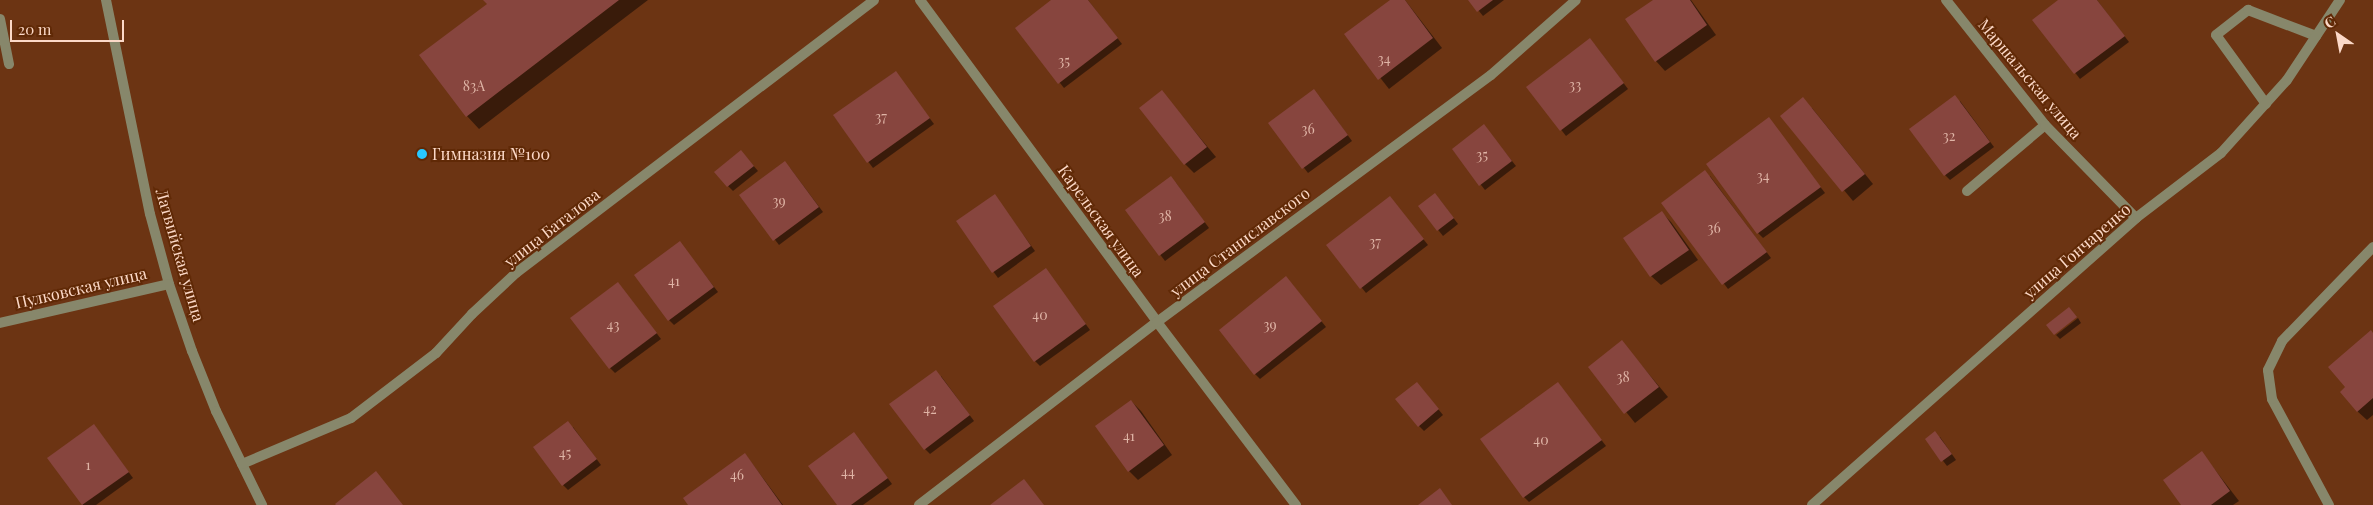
<!DOCTYPE html>
<meta charset="utf-8">
<style>
body{margin:0}
#map{position:relative;width:2373px;height:505px;overflow:hidden;background:#6c3413;font-family:"Playfair Display",serif}
div>[style]{position:absolute}
[style*='--x']{left:calc(var(--x)*1px);top:calc(var(--y)*1px);width:calc(var(--w)*1px);rotate:calc(var(--a)*1deg)}
.shadow>*{inset:0;background:#0007}
.building>*{inset:0;background:#87453e}
.service>*{height:10px;margin:-5px;padding:0 5px;transform-origin:5px;border-radius:5px;background:#87876b}
.minor>*{height:10px;margin:-5px;padding:0 5px;transform-origin:5px;border-radius:5px;background:#87876b}
.dots>*{width:14px;height:14px;translate:-50% -50%;box-sizing:border-box;border:2px solid #602906;border-radius:50%}
span{translate:-50% -50%;white-space:nowrap;text-align:center;line-height:1.15;-webkit-text-stroke:4px #602906;paint-order:stroke}
.number-label{font-size:14px;color:#dfb4a6}
.number-label span{-webkit-text-stroke-width:0}
.street-label{font-size:16px;color:#fcd9c8}
.poi-label{font-size:16px;color:#fcd9c8}
.left{translate:0 -50%;text-align:left}
.north{position:absolute;left:2313px;top:10px;width:50px;height:50px;-webkit-text-stroke:4px #602906;paint-order:stroke;rotate:327deg;font-size:14px;font-weight:700;line-height:20px;text-align:center;color:#fcd9c8}
.north::after{content:'';display:block;margin:auto;width:18px;height:22px;background:#fcd9c8;clip-path:polygon(50% 0,100% 100%,50% 72%,0 100%)}
.scale{position:absolute;left:10px;top:20px;width:114px;height:22px;box-sizing:border-box;border:2px solid #fcd9c8;border-top:0;padding-left:6px;font-size:15px;line-height:18px;white-space:nowrap;color:#fcd9c8;-webkit-text-stroke:4px #602906;paint-order:stroke}
</style>
<div id="map">
<div class="shadow">
<div style="clip-path:polygon(485px 0,648px 0,479px 129px,467px 116px,488px 4px)"></div>
<div style="clip-path:polygon(1053px 0,1088px 0,1122px 44px,1064px 88px,1016px 28px)"></div>
<div style="clip-path:polygon(1392px 0,1405px 0,1442px 48px,1389px 89px,1346px 34px)"></div>
<div style="clip-path:polygon(1470px 0,1504px 0,1483px 16px)"></div>
<div style="clip-path:polygon(1655px 0,1691px 0,1716px 35px,1665px 71px,1656px 61px)"></div>
<div style="clip-path:polygon(2060px 0,2097px 0,2129px 42px,2080px 79px,2034px 20px)"></div>
<div style="clip-path:polygon(1595px 45px,1628px 89px,1566px 136px,1528px 87px)"></div>
<div style="clip-path:polygon(895px 72px,934px 124px,873px 168px,834px 116px)"></div>
<div style="clip-path:polygon(1162px 92px,1216px 157px,1194px 173px,1185px 164px)"></div>
<div style="clip-path:polygon(1319px 96px,1352px 141px,1308px 173px,1270px 124px)"></div>
<div style="clip-path:polygon(1960px 101px,1994px 147px,1950px 180px,1945px 175px)"></div>
<div style="clip-path:polygon(1812px 108px,1873px 184px,1853px 201px,1782px 116px)"></div>
<div style="clip-path:polygon(1769px 119px,1825px 193px,1763px 238px,1758px 233px)"></div>
<div style="clip-path:polygon(1484px 126px,1516px 166px,1485px 190px,1453px 150px)"></div>
<div style="clip-path:polygon(746px 157px,758px 171px,733px 191px,728px 186px)"></div>
<div style="clip-path:polygon(790px 168px,823px 212px,779px 245px,741px 195px)"></div>
<div style="clip-path:polygon(1710px 176px,1771px 258px,1728px 289px,1663px 203px)"></div>
<div style="clip-path:polygon(1176px 183px,1209px 228px,1165px 261px,1127px 211px)"></div>
<div style="clip-path:polygon(995px 196px,1035px 251px,998px 278px,957px 221px)"></div>
<div style="clip-path:polygon(1440px 200px,1458px 224px,1443px 236px,1420px 207px)"></div>
<div style="clip-path:polygon(1394px 202px,1428px 245px,1366px 293px,1328px 246px)"></div>
<div style="clip-path:polygon(1661px 212px,1671px 222px,1698px 260px,1661px 285px,1651px 276px)"></div>
<div style="clip-path:polygon(684px 248px,718px 292px,674px 325px,669px 320px)"></div>
<div style="clip-path:polygon(1050px 275px,1090px 330px,1040px 366px,1035px 361px)"></div>
<div style="clip-path:polygon(618px 283px,661px 339px,615px 373px,610px 368px)"></div>
<div style="clip-path:polygon(1291px 283px,1326px 327px,1260px 379px,1255px 374px)"></div>
<div style="clip-path:polygon(2078px 318px,2081px 323px,2060px 339px,2056px 335px)"></div>
<div style="clip-path:polygon(2373px 334px,2373px 415px,2367px 420px,2357px 411px,2347px 387px)"></div>
<div style="clip-path:polygon(1622px 342px,1668px 397px,1635px 423px,1590px 367px)"></div>
<div style="clip-path:polygon(941px 376px,974px 421px,930px 454px,925px 449px)"></div>
<div style="clip-path:polygon(1558px 383px,1606px 446px,1529px 502px,1524px 497px)"></div>
<div style="clip-path:polygon(1422px 389px,1443px 415px,1424px 431px,1419px 426px)"></div>
<div style="clip-path:polygon(1131px 401px,1141px 411px,1172px 455px,1138px 480px,1129px 471px)"></div>
<div style="clip-path:polygon(94px 425px,133px 478px,96px 505px,83px 505px,49px 458px)"></div>
<div style="clip-path:polygon(573px 427px,601px 465px,568px 490px,563px 485px)"></div>
<div style="clip-path:polygon(1940px 437px,1956px 460px,1947px 466px,1926px 439px)"></div>
<div style="clip-path:polygon(859px 439px,892px 484px,863px 505px,839px 505px)"></div>
<div style="clip-path:polygon(2202px 453px,2239px 501px,2233px 505px,2182px 505px)"></div>
<div style="clip-path:polygon(745px 454px,783px 505px,690px 505px)"></div>
</div>
<div class="building">
<div style="clip-path:polygon(483px 0,619px 0,466px 117px,419px 55px,487px 4px)"></div>
<div style="clip-path:polygon(1051px 0,1088px 0,1118px 38px,1058px 84px,1015px 28px)"></div>
<div style="clip-path:polygon(1390px 0,1405px 0,1433px 38px,1378px 80px,1344px 34px)"></div>
<div style="clip-path:polygon(1468px 0,1493px 0,1477px 12px)"></div>
<div style="clip-path:polygon(1653px 0,1690px 0,1707px 25px,1655px 62px,1625px 19px)"></div>
<div style="clip-path:polygon(2058px 0,2097px 0,2125px 36px,2074px 74px,2032px 20px)"></div>
<div style="clip-path:polygon(1590px 38px,1624px 83px,1560px 131px,1526px 87px)"></div>
<div style="clip-path:polygon(896px 71px,930px 118px,867px 163px,833px 115px)"></div>
<div style="clip-path:polygon(1314px 89px,1348px 135px,1302px 169px,1268px 123px)"></div>
<div style="clip-path:polygon(1162px 90px,1207px 147px,1184px 165px,1139px 108px)"></div>
<div style="clip-path:polygon(1955px 95px,1990px 142px,1944px 176px,1909px 129px)"></div>
<div style="clip-path:polygon(1803px 97px,1865px 174px,1842px 192px,1780px 116px)"></div>
<div style="clip-path:polygon(1769px 117px,1821px 187px,1757px 234px,1706px 164px)"></div>
<div style="clip-path:polygon(1484px 124px,1512px 161px,1479px 186px,1452px 149px)"></div>
<div style="clip-path:polygon(741px 150px,754px 166px,727px 187px,714px 172px)"></div>
<div style="clip-path:polygon(785px 161px,819px 207px,773px 241px,739px 195px)"></div>
<div style="clip-path:polygon(1705px 170px,1767px 252px,1722px 285px,1661px 203px)"></div>
<div style="clip-path:polygon(1171px 176px,1205px 222px,1159px 256px,1125px 210px)"></div>
<div style="clip-path:polygon(1435px 193px,1454px 218px,1437px 231px,1418px 206px)"></div>
<div style="clip-path:polygon(995px 194px,1031px 246px,992px 273px,956px 221px)"></div>
<div style="clip-path:polygon(1390px 196px,1424px 239px,1360px 289px,1326px 245px)"></div>
<div style="clip-path:polygon(1662px 211px,1689px 250px,1650px 277px,1623px 238px)"></div>
<div style="clip-path:polygon(680px 241px,714px 287px,668px 321px,634px 275px)"></div>
<div style="clip-path:polygon(1046px 268px,1086px 324px,1034px 362px,993px 306px)"></div>
<div style="clip-path:polygon(1286px 276px,1322px 321px,1254px 375px,1219px 330px)"></div>
<div style="clip-path:polygon(618px 282px,657px 333px,609px 369px,570px 318px)"></div>
<div style="clip-path:polygon(2069px 307px,2077px 317px,2054px 335px,2046px 325px)"></div>
<div style="clip-path:polygon(2371px 330px,2373px 333px,2373px 398px,2357px 412px,2340px 392px,2345px 387px,2328px 367px)"></div>
<div style="clip-path:polygon(1622px 340px,1659px 387px,1624px 414px,1588px 367px)"></div>
<div style="clip-path:polygon(936px 370px,970px 415px,924px 450px,889px 404px)"></div>
<div style="clip-path:polygon(1417px 382px,1439px 409px,1418px 427px,1395px 399px)"></div>
<div style="clip-path:polygon(1558px 382px,1602px 440px,1523px 498px,1480px 439px)"></div>
<div style="clip-path:polygon(1131px 400px,1164px 445px,1128px 472px,1095px 426px)"></div>
<div style="clip-path:polygon(568px 421px,597px 459px,562px 486px,533px 447px)"></div>
<div style="clip-path:polygon(94px 424px,129px 472px,82px 505px,47px 458px)"></div>
<div style="clip-path:polygon(1935px 431px,1952px 454px,1941px 462px,1925px 439px)"></div>
<div style="clip-path:polygon(854px 432px,888px 478px,851px 505px,837px 505px,808px 466px)"></div>
<div style="clip-path:polygon(2202px 451px,2230px 491px,2211px 505px,2181px 505px,2163px 480px)"></div>
<div style="clip-path:polygon(745px 453px,782px 505px,688px 505px,683px 498px)"></div>
<div style="clip-path:polygon(376px 471px,403px 505px,336px 505px,335px 504px)"></div>
<div style="clip-path:polygon(1024px 479px,1044px 505px,990px 505px)"></div>
<div style="clip-path:polygon(1440px 488px,1452px 505px,1418px 505px)"></div>
</div>
<div class="service">
<div style="--x:0;--y:19;--w:46;--a:78.7"></div>
<div style="--x:2266;--y:104;--w:85;--a:-125.9"></div>
<div style="--x:2216;--y:35;--w:41;--a:-38"></div>
<div style="--x:2248;--y:10;--w:73;--a:20.9"></div>
<div style="--x:1967;--y:191;--w:102;--a:-40.2"></div>
</div>
<div class="minor">
<div style="--x:106;--y:0;--w:218;--a:78.4"></div>
<div style="--x:150;--y:214;--w:73;--a:74.8"></div>
<div style="--x:169;--y:284;--w:71;--a:71.1"></div>
<div style="--x:192;--y:351;--w:65;--a:68.2"></div>
<div style="--x:216;--y:411;--w:105;--a:63.9"></div>
<div style="--x:920;--y:0;--w:400;--a:53.6"></div>
<div style="--x:1157;--y:322;--w:230;--a:52.8"></div>
<div style="--x:1946;--y:0;--w:159;--a:51.6"></div>
<div style="--x:2045;--y:125;--w:130;--a:45.6"></div>
<div style="--x:0;--y:323;--w:173;--a:-13"></div>
<div style="--x:242;--y:464;--w:118;--a:-22.9"></div>
<div style="--x:351;--y:418;--w:107;--a:-37.4"></div>
<div style="--x:436;--y:353;--w:53;--a:-47.3"></div>
<div style="--x:472;--y:314;--w:60;--a:-43"></div>
<div style="--x:516;--y:273;--w:450;--a:-37.3"></div>
<div style="--x:919;--y:505;--w:300;--a:-37.6"></div>
<div style="--x:1157;--y:322;--w:415;--a:-36.5"></div>
<div style="--x:1491;--y:75;--w:113;--a:-41.4"></div>
<div style="--x:1812;--y:505;--w:433;--a:-41.5"></div>
<div style="--x:2136;--y:218;--w:107;--a:-37.4"></div>
<div style="--x:2221;--y:153;--w:98;--a:-47.9"></div>
<div style="--x:2287;--y:80;--w:96;--a:-56.5"></div>
<div style="--x:2329;--y:505;--w:120;--a:-118.3"></div>
<div style="--x:2272;--y:399;--w:29;--a:-98"></div>
<div style="--x:2268;--y:370;--w:32;--a:-64"></div>
<div style="--x:2282;--y:341;--w:131;--a:-45.9"></div>
</div>
<div class="dots">
<div style="left:422px;top:154px;background:#28c8ff"></div>
</div>
<div class="number-label">
<span style="left:1384px;top:59px">34</span>
<span style="left:1064px;top:61px">35</span>
<span style="left:1575px;top:85px">33</span>
<span style="left:474px;top:86px">83А</span>
<span style="left:881px;top:117px">37</span>
<span style="left:1308px;top:129px">36</span>
<span style="left:1949px;top:136px">32</span>
<span style="left:1482px;top:155px">35</span>
<span style="left:1763px;top:176px">34</span>
<span style="left:779px;top:201px">39</span>
<span style="left:1165px;top:216px">38</span>
<span style="left:1714px;top:228px">36</span>
<span style="left:1375px;top:242px">37</span>
<span style="left:674px;top:281px">41</span>
<span style="left:1040px;top:315px">40</span>
<span style="left:613px;top:325px">43</span>
<span style="left:1270px;top:325px">39</span>
<span style="left:1623px;top:377px">38</span>
<span style="left:930px;top:409px">42</span>
<span style="left:1129px;top:436px">41</span>
<span style="left:1541px;top:440px">40</span>
<span style="left:565px;top:453px">45</span>
<span style="left:88px;top:465px">1</span>
<span style="left:848px;top:472px">44</span>
<span style="left:737px;top:475px">46</span>
</div>
<div class="street-label">
<span style="left:2030px;top:79px;rotate:50deg">Маршальская улица</span>
<span style="left:1101px;top:221px;rotate:54deg">Карельская улица</span>
<span style="left:552px;top:228px;rotate:-38deg">улица Баталова</span>
<span style="left:1240px;top:242px;rotate:-37deg">улица Станиславского</span>
<span style="left:2077px;top:251px;rotate:-41deg">улица Гончаренко</span>
<span style="left:180px;top:255px;rotate:74deg">Латвийская улица</span>
<span style="left:81px;top:288px;rotate:-13deg">Пулковская улица</span>
</div>
<div class="poi-label">
<span class="left" style="left:432px;top:154px">Гимназия №100</span>
</div>
<div class="north">С</div>
<div class="scale">20 m</div>
</div>
